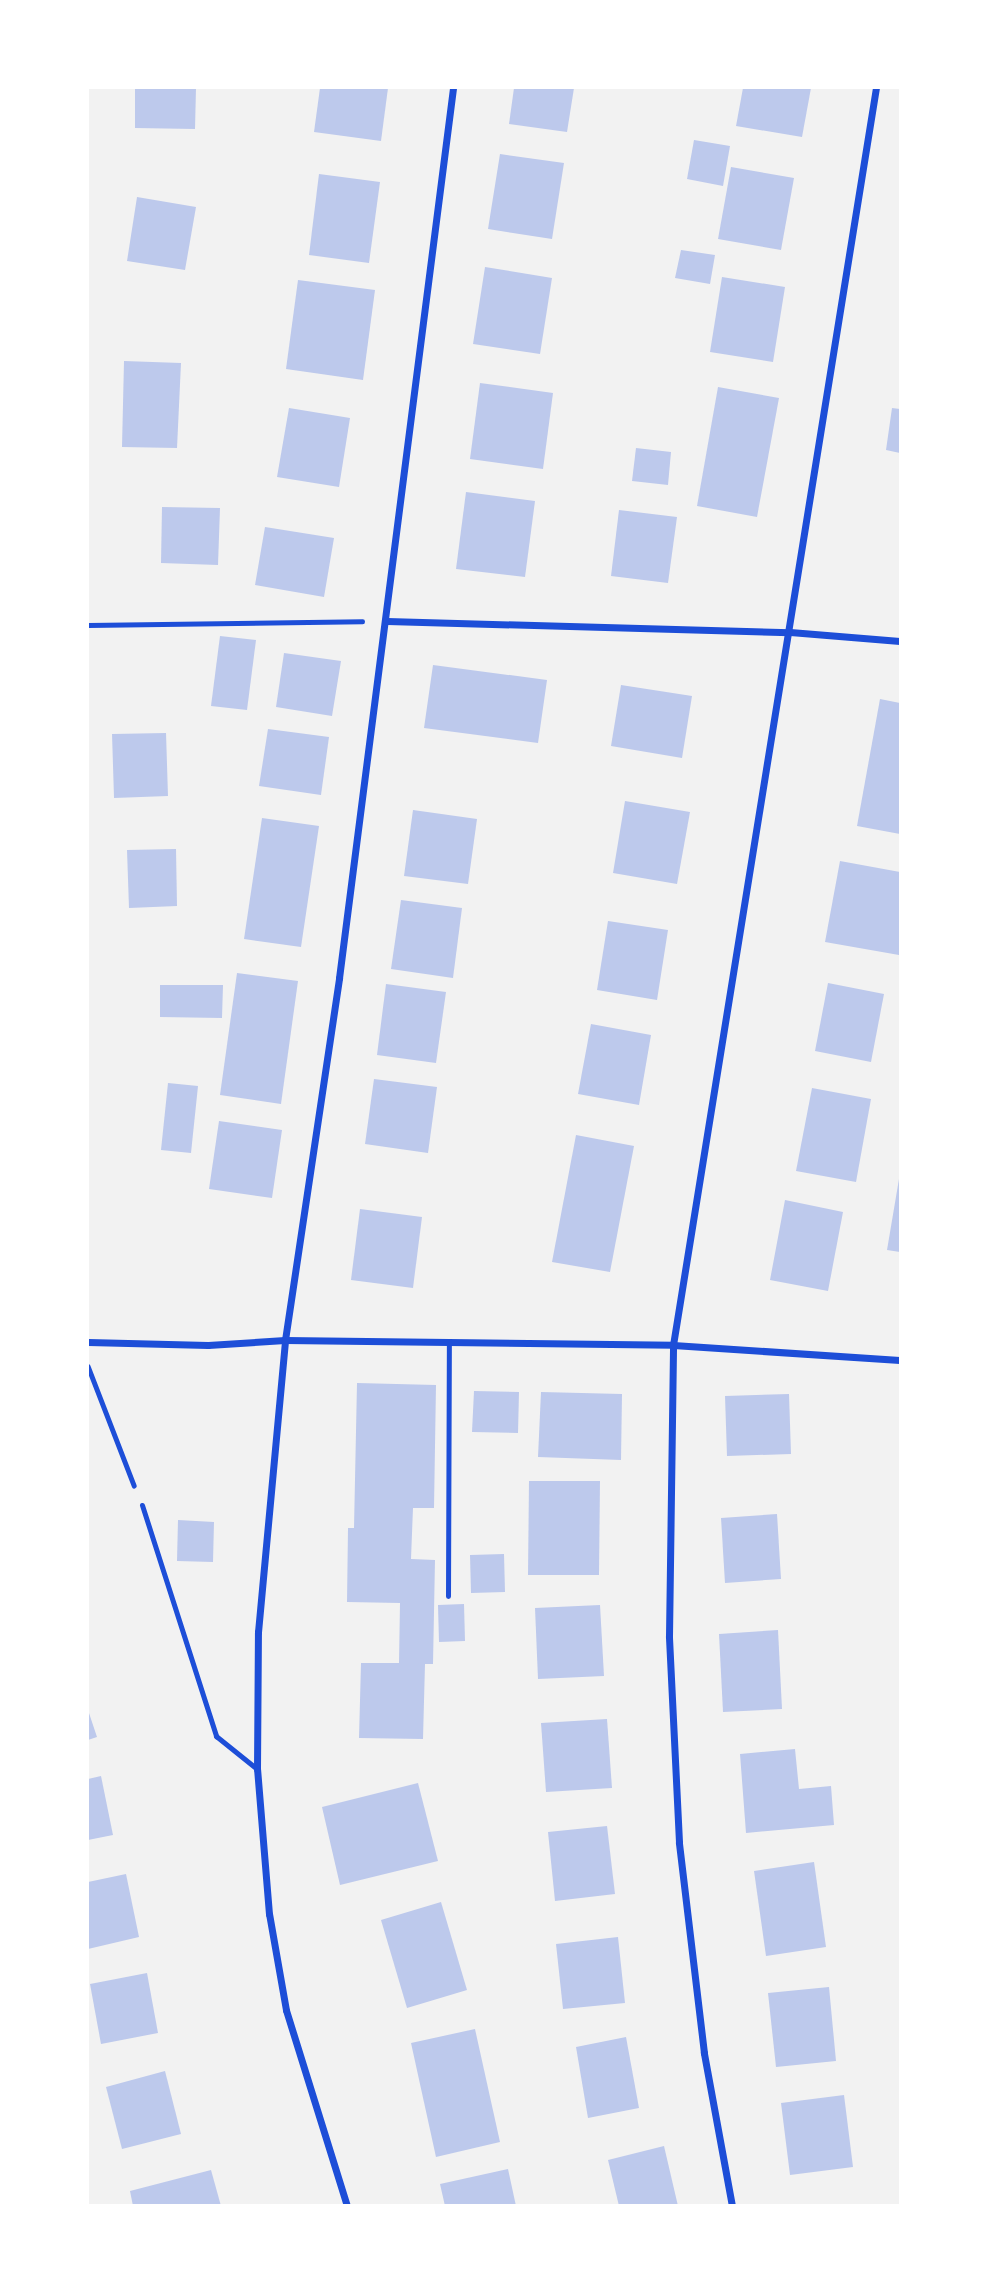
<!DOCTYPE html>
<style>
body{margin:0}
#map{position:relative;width:988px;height:2293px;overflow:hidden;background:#f2f2f2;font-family:"Space Grotesk",sans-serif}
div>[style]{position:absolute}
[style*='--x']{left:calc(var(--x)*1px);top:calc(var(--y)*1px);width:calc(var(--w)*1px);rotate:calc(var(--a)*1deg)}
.building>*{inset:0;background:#bdc9ec}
.path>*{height:4.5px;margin:-2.25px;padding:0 2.25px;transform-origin:2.25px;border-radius:2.25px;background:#1d4ed8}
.service>*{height:5px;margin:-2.5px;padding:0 2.5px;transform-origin:2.5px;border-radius:2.5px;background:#1d4ed8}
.minor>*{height:7px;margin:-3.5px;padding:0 3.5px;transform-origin:3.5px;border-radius:3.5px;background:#1d4ed8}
span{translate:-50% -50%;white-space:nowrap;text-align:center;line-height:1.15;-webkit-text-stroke:7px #fff;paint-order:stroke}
.frame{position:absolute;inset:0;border:89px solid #fff;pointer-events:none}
</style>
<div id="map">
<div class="building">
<div style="clip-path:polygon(135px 88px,196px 88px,195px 129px,135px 128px)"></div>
<div style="clip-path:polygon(320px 88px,388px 88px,381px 141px,314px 132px)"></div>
<div style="clip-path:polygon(514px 88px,574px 88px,567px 132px,509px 124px)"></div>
<div style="clip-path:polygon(743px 88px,811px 88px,802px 137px,736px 126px)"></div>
<div style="clip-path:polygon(694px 140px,730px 146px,723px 186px,687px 179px)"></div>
<div style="clip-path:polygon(500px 154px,564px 163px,552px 239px,488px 229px)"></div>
<div style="clip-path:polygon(731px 167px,794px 178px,781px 250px,718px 239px)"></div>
<div style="clip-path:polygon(319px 174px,380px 182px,369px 263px,309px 255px)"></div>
<div style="clip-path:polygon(137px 197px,196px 207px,185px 270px,127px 261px)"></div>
<div style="clip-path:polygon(681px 250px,715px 255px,710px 284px,675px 278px)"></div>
<div style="clip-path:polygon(485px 267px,552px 278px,540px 354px,473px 344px)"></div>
<div style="clip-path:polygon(722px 277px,785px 287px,773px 362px,710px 352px)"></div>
<div style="clip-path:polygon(298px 280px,375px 290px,363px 380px,286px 369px)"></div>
<div style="clip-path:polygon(124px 361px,181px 363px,177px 448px,122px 447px)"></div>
<div style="clip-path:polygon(480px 383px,553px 393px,543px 469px,470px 459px)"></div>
<div style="clip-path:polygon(718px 387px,779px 398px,757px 517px,697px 506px)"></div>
<div style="clip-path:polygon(289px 408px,350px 418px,339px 487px,277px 477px)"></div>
<div style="clip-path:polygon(892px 408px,900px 409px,900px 453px,886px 450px)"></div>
<div style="clip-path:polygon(636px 448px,671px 452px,668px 485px,632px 481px)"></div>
<div style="clip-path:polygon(466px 492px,535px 501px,525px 577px,456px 569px)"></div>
<div style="clip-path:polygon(162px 507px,220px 508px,218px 565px,161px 563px)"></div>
<div style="clip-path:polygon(619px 510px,677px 517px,668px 583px,611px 576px)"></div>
<div style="clip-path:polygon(265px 527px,334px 538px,324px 597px,255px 585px)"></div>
<div style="clip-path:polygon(220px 636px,256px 640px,247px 710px,211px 706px)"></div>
<div style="clip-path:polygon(284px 653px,341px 661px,332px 716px,276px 707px)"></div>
<div style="clip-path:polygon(433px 665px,547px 680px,538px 743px,424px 728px)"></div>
<div style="clip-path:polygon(621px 685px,692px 696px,682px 758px,611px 746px)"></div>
<div style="clip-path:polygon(880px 699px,900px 703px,900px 834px,857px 826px)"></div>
<div style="clip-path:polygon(268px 729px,329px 737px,321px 795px,259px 786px)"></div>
<div style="clip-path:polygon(166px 733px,168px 796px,114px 798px,112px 734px)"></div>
<div style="clip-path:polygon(625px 801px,690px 812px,677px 884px,613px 873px)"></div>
<div style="clip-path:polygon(413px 810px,477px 819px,468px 884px,404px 876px)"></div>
<div style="clip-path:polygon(262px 818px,319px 826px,301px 947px,244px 939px)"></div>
<div style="clip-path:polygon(176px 849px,177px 906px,129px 908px,127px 850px)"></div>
<div style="clip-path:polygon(840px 861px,900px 872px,899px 955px,825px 942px)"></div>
<div style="clip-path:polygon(401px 900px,462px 908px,453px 978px,391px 969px)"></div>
<div style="clip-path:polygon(608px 921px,668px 930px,657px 1000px,597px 990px)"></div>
<div style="clip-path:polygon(237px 973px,298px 981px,281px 1104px,220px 1095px)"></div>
<div style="clip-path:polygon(828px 983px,884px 994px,871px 1062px,815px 1051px)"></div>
<div style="clip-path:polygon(386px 984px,446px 992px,436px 1063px,377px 1055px)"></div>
<div style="clip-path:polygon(160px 985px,223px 985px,222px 1018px,160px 1017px)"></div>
<div style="clip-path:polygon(591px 1024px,651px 1035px,639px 1105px,578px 1094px)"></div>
<div style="clip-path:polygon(374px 1079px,437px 1087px,428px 1153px,365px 1144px)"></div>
<div style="clip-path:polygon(168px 1083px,198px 1086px,191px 1153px,161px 1150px)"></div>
<div style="clip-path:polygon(812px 1088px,871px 1099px,856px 1182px,796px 1171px)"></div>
<div style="clip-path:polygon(219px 1121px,282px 1130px,272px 1198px,209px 1189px)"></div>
<div style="clip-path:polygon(576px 1135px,634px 1146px,610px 1272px,552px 1262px)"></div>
<div style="clip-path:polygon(899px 1179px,900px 1179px,900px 1252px,887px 1250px)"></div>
<div style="clip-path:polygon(785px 1200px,843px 1212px,828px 1291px,770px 1280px)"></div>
<div style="clip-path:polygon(360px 1209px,422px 1217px,413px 1288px,351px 1280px)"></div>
<div style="clip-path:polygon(357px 1383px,436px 1385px,434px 1508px,413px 1508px,411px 1559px,435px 1560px,433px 1664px,425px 1664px,423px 1739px,359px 1738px,361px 1663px,399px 1663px,400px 1603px,347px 1602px,348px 1528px,354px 1528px)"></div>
<div style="clip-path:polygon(474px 1391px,519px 1392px,518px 1433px,472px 1432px)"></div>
<div style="clip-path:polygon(541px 1392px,622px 1394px,621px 1460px,538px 1457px)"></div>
<div style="clip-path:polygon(789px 1394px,791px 1454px,727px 1456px,725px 1396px)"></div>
<div style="clip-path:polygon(529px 1481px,600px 1481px,599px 1575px,528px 1575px)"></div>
<div style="clip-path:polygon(777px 1514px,781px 1579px,725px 1583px,721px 1518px)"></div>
<div style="clip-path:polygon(178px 1520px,214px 1522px,213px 1562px,177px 1561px)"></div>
<div style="clip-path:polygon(504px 1554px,505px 1592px,471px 1593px,470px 1555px)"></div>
<div style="clip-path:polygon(464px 1604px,465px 1641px,439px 1642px,438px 1605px)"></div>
<div style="clip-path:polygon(600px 1605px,604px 1676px,538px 1679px,535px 1608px)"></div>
<div style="clip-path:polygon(778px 1630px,782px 1709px,723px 1712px,719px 1634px)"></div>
<div style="clip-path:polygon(88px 1710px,97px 1737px,88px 1740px)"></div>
<div style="clip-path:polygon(607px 1719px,612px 1788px,546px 1792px,541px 1723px)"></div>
<div style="clip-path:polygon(795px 1749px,799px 1789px,831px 1786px,834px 1825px,746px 1833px,740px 1754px)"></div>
<div style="clip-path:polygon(101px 1776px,113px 1835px,88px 1840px,88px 1779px)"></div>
<div style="clip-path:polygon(418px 1783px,438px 1861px,340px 1885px,322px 1807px)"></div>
<div style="clip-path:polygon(607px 1826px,615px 1894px,555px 1901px,548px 1832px)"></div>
<div style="clip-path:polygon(814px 1862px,826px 1947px,766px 1956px,754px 1871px)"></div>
<div style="clip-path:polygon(126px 1874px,139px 1937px,88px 1949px,88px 1882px)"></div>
<div style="clip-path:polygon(441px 1902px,467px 1990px,407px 2008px,381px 1920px)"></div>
<div style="clip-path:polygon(618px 1937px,625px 2003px,563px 2009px,556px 1944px)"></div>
<div style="clip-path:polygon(147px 1973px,158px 2033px,101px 2044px,90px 1984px)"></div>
<div style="clip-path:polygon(829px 1987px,836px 2061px,776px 2067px,768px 1993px)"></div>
<div style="clip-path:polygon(475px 2029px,500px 2142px,436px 2157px,411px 2043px)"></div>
<div style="clip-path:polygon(626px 2037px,639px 2108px,588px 2118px,576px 2047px)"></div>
<div style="clip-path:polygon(165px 2071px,181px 2134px,122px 2149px,106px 2087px)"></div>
<div style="clip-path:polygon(844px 2095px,853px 2167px,790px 2175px,781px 2103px)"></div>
<div style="clip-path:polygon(664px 2146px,678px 2206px,619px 2206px,608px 2160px)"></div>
<div style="clip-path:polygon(508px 2169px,516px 2206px,445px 2206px,440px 2184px)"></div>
<div style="clip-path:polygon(211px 2170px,221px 2206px,133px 2206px,130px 2191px)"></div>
</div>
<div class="path">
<div style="--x:88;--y:625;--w:274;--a:-0.8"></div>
<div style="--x:88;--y:1366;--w:128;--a:68.9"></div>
</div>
<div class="service">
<div style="--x:142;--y:1505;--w:243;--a:72.2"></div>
<div style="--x:216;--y:1736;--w:53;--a:38.8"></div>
<div style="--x:448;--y:1596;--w:254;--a:-89.8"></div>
</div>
<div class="minor">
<div style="--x:387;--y:621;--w:403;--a:1.6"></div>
<div style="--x:790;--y:632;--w:110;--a:4.7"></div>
<div style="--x:88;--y:1342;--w:120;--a:1.4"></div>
<div style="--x:208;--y:1345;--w:77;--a:-3.7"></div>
<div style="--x:285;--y:1340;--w:388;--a:0.7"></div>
<div style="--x:673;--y:1345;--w:227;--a:3.8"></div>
<div style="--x:347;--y:2206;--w:205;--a:-107.3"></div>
<div style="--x:286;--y:2010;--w:97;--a:-100"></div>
<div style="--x:269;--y:1914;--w:145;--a:-94.7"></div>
<div style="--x:257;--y:1769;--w:137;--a:-89.6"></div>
<div style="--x:258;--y:1632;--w:293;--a:-84.7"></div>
<div style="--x:285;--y:1340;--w:366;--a:-81.5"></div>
<div style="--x:339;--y:978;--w:897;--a:-82.7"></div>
<div style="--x:732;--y:2206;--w:156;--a:-100.4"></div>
<div style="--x:704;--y:2053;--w:212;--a:-96.8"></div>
<div style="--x:679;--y:1842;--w:206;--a:-92.8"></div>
<div style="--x:669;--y:1636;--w:291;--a:-89.2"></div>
<div style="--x:673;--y:1345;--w:1273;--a:-80.83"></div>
</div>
<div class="frame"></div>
</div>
